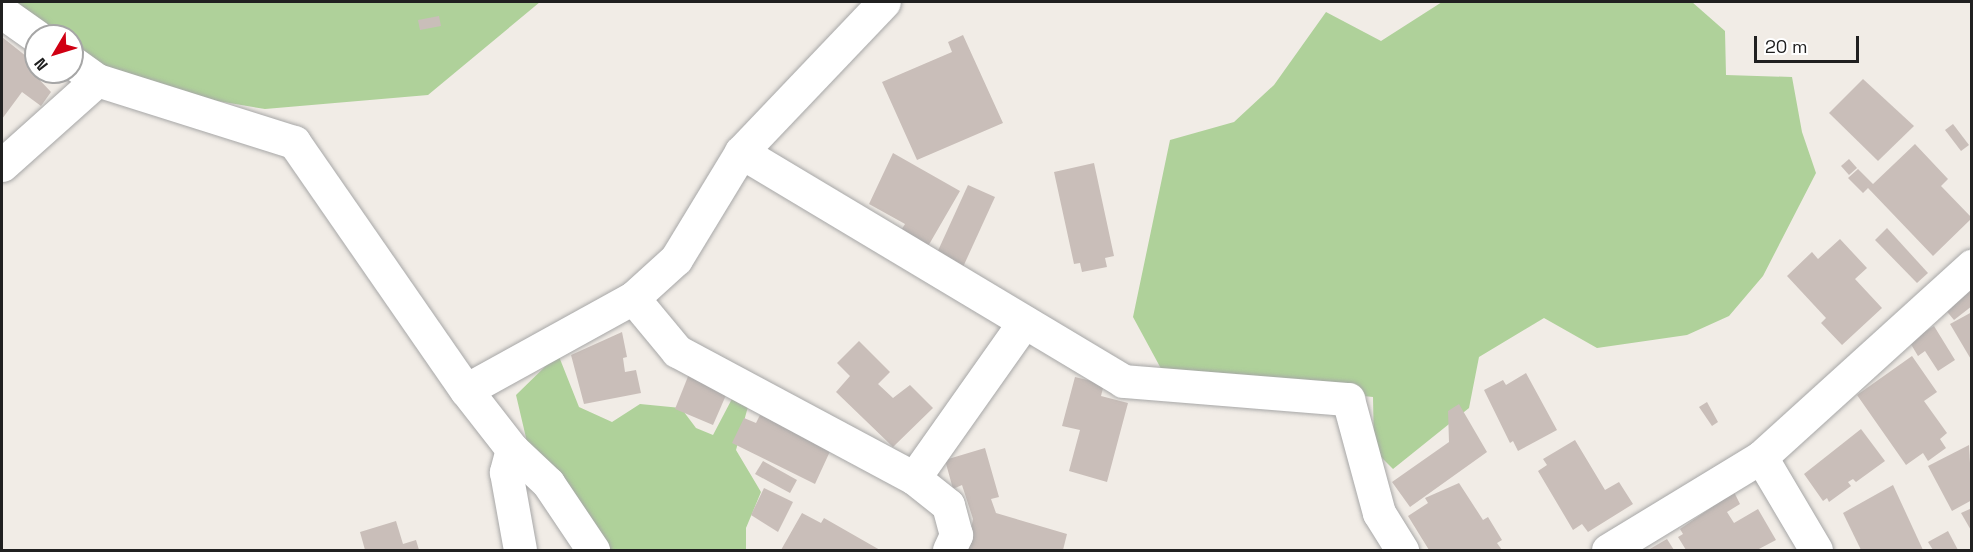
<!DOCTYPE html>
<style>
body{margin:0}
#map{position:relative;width:1973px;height:552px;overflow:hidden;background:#f1ece6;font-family:"Space Grotesk",sans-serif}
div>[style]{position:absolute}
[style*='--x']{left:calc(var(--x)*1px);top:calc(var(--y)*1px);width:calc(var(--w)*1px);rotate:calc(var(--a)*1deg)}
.forest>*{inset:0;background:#afd19a}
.building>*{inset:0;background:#c9beb9}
.roads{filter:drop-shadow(0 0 2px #a7a7a7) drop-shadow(0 0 2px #a7a7a7)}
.minor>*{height:33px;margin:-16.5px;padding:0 16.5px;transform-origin:16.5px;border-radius:16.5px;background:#fff}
span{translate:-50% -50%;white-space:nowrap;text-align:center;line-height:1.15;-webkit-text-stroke:5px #fff;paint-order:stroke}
.frame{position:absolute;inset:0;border:3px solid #202020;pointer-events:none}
.north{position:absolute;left:24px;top:24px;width:60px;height:60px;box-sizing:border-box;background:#fff;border:2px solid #a6a6a6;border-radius:50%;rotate:232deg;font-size:16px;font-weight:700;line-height:24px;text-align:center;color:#202020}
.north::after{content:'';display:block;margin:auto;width:21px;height:27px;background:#d00013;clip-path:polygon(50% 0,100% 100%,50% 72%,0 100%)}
.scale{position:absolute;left:1754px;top:36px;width:105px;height:27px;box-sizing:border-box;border:3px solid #202020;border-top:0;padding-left:8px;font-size:18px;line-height:21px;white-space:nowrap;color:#202020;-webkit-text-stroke:4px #fff;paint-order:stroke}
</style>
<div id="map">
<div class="forest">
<div style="clip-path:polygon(6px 2px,540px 2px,428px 95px,265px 109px,182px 95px,90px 64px,72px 51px,72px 36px,52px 36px)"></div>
<div style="clip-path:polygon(1442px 2px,1692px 2px,1725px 31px,1726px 75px,1792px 77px,1802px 132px,1816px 173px,1763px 276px,1729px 316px,1687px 335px,1597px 348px,1544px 318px,1479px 357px,1469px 408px,1393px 469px,1374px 450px,1373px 397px,1165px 376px,1133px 317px,1170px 140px,1234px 122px,1274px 85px,1326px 12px,1381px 41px)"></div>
<div style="clip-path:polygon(558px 354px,579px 407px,612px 422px,640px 404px,681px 408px,696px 428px,713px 435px,734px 395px,749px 403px,736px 450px,761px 492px,746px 528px,746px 550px,603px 550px,527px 442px,516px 395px)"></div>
</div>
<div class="building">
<div style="clip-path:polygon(439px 16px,441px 26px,420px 30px,418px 20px)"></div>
<div style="clip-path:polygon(963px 35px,1003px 123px,917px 160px,882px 82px,952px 52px,948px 42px)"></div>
<div style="clip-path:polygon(2px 37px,36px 64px,35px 75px,51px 92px,41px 106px,22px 92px,2px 119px)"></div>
<div style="clip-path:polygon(1863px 79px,1914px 126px,1878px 161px,1829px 113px)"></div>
<div style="clip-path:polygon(1953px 124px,1969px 145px,1961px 151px,1945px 130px)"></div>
<div style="clip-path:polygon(1915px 144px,1948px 179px,1941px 186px,1972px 218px,1933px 256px,1868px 188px,1863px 193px,1848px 178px,1858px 169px,1873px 184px)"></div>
<div style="clip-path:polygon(893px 153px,960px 191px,927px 248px,900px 232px,905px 224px,869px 204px)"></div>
<div style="clip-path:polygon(1849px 159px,1857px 168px,1849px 175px,1841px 166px)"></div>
<div style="clip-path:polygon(1094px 163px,1114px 256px,1105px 258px,1107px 267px,1082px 272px,1080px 263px,1074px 264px,1054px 172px)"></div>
<div style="clip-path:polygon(968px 185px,995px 197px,963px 267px,936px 255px)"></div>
<div style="clip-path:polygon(1887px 228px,1928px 273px,1917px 283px,1875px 240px)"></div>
<div style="clip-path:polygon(1840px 239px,1867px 268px,1855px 279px,1882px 308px,1842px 345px,1821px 323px,1826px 318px,1787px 276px,1812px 252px,1818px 259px)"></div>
<div style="clip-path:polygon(1972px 287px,1972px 306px,1954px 320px,1944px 308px)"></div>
<div style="clip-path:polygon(1972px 312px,1972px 361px,1950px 324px)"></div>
<div style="clip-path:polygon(1934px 326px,1955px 360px,1938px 371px,1925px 351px,1918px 356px,1909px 341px)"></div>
<div style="clip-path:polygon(622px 332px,627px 357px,623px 358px,625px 372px,636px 370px,641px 393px,584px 404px,571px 355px)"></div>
<div style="clip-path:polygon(859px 341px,890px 372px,878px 384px,893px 398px,910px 385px,933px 408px,893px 447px,836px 392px,850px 376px,837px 363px)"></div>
<div style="clip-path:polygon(1912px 356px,1937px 392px,1924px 401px,1947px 433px,1940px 439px,1946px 448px,1928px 461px,1923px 453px,1906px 465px,1857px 395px)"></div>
<div style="clip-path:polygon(691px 369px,730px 386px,713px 425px,675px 409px)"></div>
<div style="clip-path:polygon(1526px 373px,1557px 430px,1518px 451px,1513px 441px,1510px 443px,1484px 390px,1503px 380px,1506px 385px)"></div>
<div style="clip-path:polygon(1075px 377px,1104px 384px,1101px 396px,1128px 403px,1107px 482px,1069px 471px,1080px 430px,1062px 426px)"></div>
<div style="clip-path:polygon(1707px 402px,1718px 422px,1712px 426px,1699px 407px)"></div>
<div style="clip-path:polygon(1459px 404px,1487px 452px,1410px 507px,1392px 482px,1449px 442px,1448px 411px)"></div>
<div style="clip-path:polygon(760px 415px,832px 447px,815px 484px,732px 443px,744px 418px,756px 423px)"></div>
<div style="clip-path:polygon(1861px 429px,1885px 461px,1856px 482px,1853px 479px,1848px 482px,1851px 486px,1829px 502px,1827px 498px,1823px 501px,1804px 474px)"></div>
<div style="clip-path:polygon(1575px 440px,1605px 490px,1619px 482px,1633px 504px,1588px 532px,1582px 524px,1573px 530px,1538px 471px,1547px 465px,1543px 459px)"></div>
<div style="clip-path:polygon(1969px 445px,1972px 500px,1952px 511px,1928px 466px)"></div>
<div style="clip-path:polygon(985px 448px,999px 497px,991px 499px,996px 513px,1067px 534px,1063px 550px,967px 550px,973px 519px,962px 485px,953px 489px,945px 460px)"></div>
<div style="clip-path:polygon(763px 461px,797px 480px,790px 493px,755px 474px)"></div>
<div style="clip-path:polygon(1459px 483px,1483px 520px,1488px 517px,1502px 540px,1497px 543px,1502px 550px,1429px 550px,1408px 516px,1428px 503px,1425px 498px)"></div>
<div style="clip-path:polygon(1893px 485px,1923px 550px,1861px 550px,1843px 513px)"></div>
<div style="clip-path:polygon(764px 488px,793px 502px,778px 532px,751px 515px)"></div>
<div style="clip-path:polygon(1734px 492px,1740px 504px,1727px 512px,1734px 523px,1758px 509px,1776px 540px,1757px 550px,1686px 550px,1678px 537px,1683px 534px,1680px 529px)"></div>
<div style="clip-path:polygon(1972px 508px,1972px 532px,1961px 513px)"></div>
<div style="clip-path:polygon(802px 513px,821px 523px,824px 518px,880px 550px,781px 550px)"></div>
<div style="clip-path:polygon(396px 521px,403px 544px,416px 540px,419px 550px,365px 550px,360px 532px)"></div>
<div style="clip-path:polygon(1948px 531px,1958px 550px,1933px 550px,1928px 542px)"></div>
<div style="clip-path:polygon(1667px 539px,1674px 550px,1648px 550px)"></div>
</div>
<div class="roads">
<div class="minor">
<div style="--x:2;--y:12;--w:42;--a:35.2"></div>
<div style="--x:72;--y:62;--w:31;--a:36"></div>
<div style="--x:97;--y:80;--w:207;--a:17.5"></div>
<div style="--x:294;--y:142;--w:302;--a:55.3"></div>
<div style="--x:466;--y:390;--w:75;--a:52.1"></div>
<div style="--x:512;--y:449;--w:50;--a:43.4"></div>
<div style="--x:548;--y:483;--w:81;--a:56.1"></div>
<div style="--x:741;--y:152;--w:445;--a:30.9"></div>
<div style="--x:1123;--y:381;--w:226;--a:4.6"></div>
<div style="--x:1348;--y:399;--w:118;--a:74.8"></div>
<div style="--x:1379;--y:513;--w:44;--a:58.1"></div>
<div style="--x:2;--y:165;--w:127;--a:-41.8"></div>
<div style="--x:633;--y:298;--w:69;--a:50.3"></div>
<div style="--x:677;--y:351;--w:269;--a:28.2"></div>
<div style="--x:466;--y:390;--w:191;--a:-28.9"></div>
<div style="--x:633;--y:298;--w:58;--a:-42.2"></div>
<div style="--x:676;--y:259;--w:125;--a:-58.7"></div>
<div style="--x:741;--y:152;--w:207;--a:-46.4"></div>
<div style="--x:512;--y:449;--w:24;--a:105"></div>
<div style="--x:506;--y:472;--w:79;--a:79.8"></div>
<div style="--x:1761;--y:457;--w:108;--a:59.4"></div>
<div style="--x:949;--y:550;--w:17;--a:-65"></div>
<div style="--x:956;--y:535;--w:31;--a:-105"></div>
<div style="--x:948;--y:505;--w:43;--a:-141.5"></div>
<div style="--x:914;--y:478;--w:191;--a:-54.8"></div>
<div style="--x:1608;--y:550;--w:179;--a:-31.3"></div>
<div style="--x:1761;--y:457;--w:285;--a:-42.2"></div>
</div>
</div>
<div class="frame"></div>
<div class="north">N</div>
<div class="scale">20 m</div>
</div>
